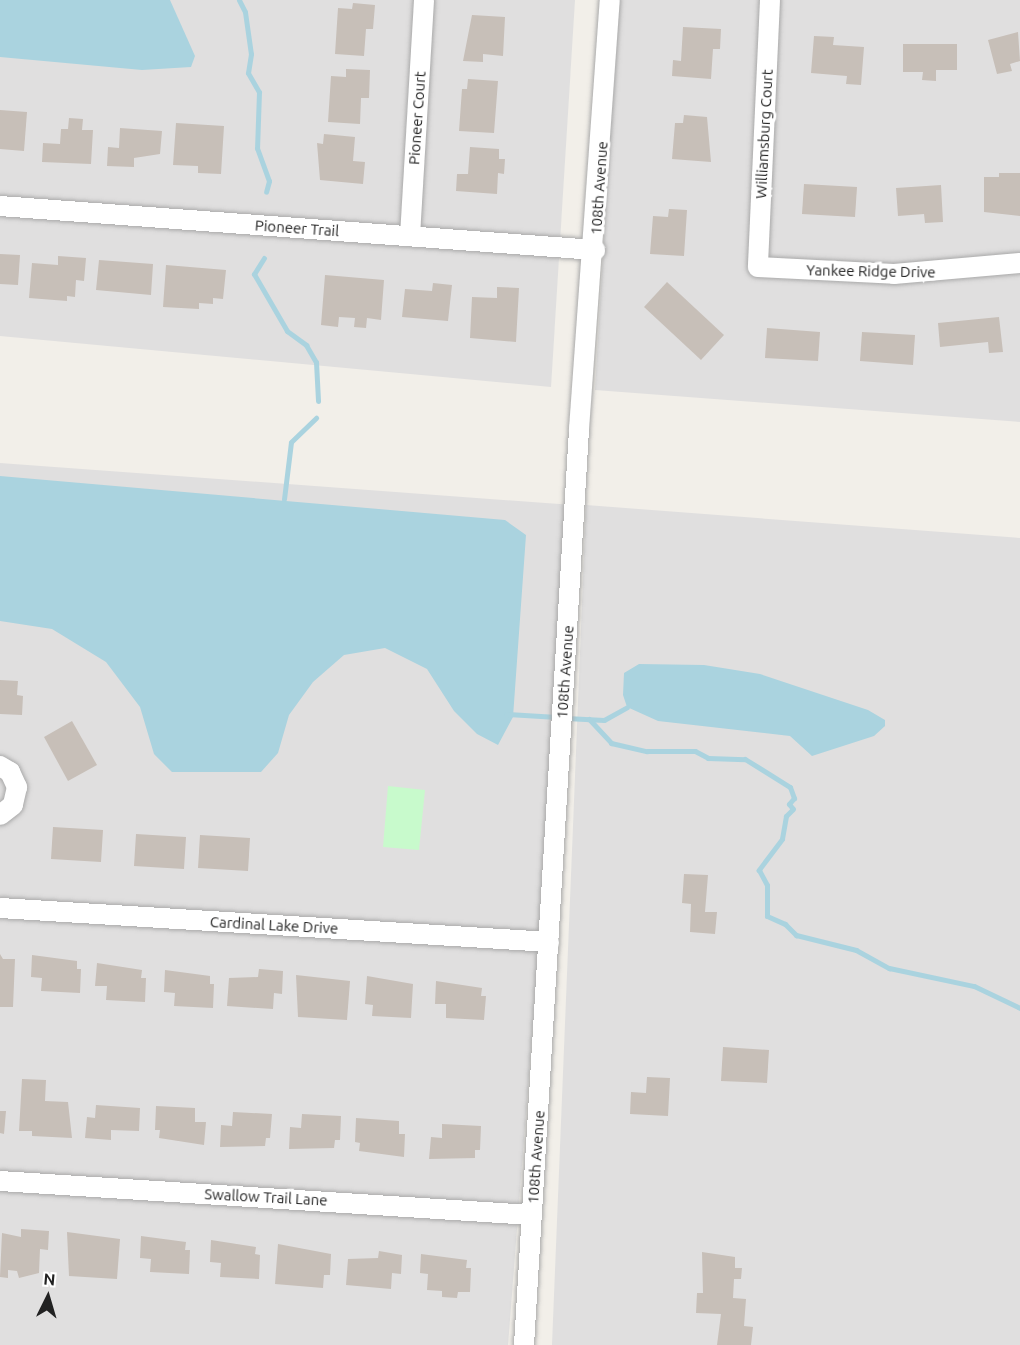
<!DOCTYPE html>
<style>
body{margin:0}
#map{position:relative;width:1020px;height:1345px;overflow:hidden;background:#f2efe9;font-family:Ubuntu,sans-serif}
div>[style]{position:absolute}
[style*='--x']{left:calc(var(--x)*1px);top:calc(var(--y)*1px);width:calc(var(--w)*1px);rotate:calc(var(--a)*1deg)}
.residential>*{inset:0;background:#e0dfdf}
.park>*{inset:0;background:#c8facc}
.water>*{inset:0;background:#aad3df}
.stream>*{height:5px;margin:-2.5px;padding:0 2.5px;transform-origin:2.5px;border-radius:2.5px;background:#aad3df}
.building>*{inset:0;background:#c7bfb8}
.roads{filter:drop-shadow(0 0 2px #a9a9a9) drop-shadow(0 0 2px #a9a9a9)}
.minor>*{height:20px;margin:-10px;padding:0 10px;transform-origin:10px;border-radius:10px;background:#fff}
span{translate:-50% -50%;white-space:nowrap;text-align:center;line-height:1.15;-webkit-text-stroke:6px #fff;paint-order:stroke}
.street-label{font-size:15px;color:#222}
.north{position:absolute;left:18px;top:1267px;width:60px;height:60px;-webkit-text-stroke:4px #fff;paint-order:stroke;rotate:5deg;font-size:16px;font-weight:700;line-height:24px;text-align:center;color:#222}
.north::after{content:'';display:block;margin:auto;width:21px;height:27px;background:#222;clip-path:polygon(50% 0,100% 100%,50% 72%,0 100%)}
</style>
<div id="map">
<div class="residential">
<div style="clip-path:polygon(0 0,575px 0,551px 387px,0 336px)"></div>
<div style="clip-path:polygon(618px 0,1020px 0,1020px 422px,595px 390px)"></div>
<div style="clip-path:polygon(0 463px,573px 505px,508px 1345px,0 1345px)"></div>
<div style="clip-path:polygon(586px 505px,1020px 538px,1020px 1345px,552px 1345px)"></div>
</div>
<div class="park">
<div style="clip-path:polygon(388px 786px,425px 790px,419px 850px,383px 847px)"></div>
</div>
<div class="water">
<div style="clip-path:polygon(0 0,170px 0,195px 56px,191px 67px,142px 70px,0 57px)"></div>
<div style="clip-path:polygon(0 476px,505px 520px,526px 535px,513px 717px,498px 745px,477px 734px,454px 711px,427px 669px,385px 648px,344px 655px,313px 682px,289px 715px,278px 753px,261px 772px,172px 772px,154px 754px,140px 707px,106px 662px,52px 629px,0 621px)"></div>
<div style="clip-path:polygon(639px 664px,704px 665px,760px 674px,868px 710px,885px 720px,885px 726px,874px 736px,812px 756px,790px 736px,658px 721px,627px 707px,623px 695px,624px 673px)"></div>
</div>
<div class="stream">
<div style="--x:239;--y:0;--w:13;--a:63"></div>
<div style="--x:245;--y:12;--w:42;--a:81.9"></div>
<div style="--x:251;--y:54;--w:19;--a:99"></div>
<div style="--x:248;--y:73;--w:22;--a:60"></div>
<div style="--x:259;--y:92;--w:56;--a:92"></div>
<div style="--x:257;--y:148;--w:35;--a:70"></div>
<div style="--x:269;--y:181;--w:11;--a:105"></div>
<div style="--x:264;--y:258;--w:19;--a:122"></div>
<div style="--x:254;--y:274;--w:66;--a:59.9"></div>
<div style="--x:287;--y:331;--w:24;--a:36"></div>
<div style="--x:306;--y:345;--w:20;--a:60"></div>
<div style="--x:316;--y:362;--w:39;--a:87"></div>
<div style="--x:284;--y:499;--w:57;--a:-83"></div>
<div style="--x:291;--y:442;--w:35;--a:-44"></div>
<div style="--x:506;--y:714;--w:51;--a:3.4"></div>
<div style="--x:566;--y:718;--w:38;--a:3"></div>
<div style="--x:604;--y:720;--w:26;--a:-29"></div>
<div style="--x:589;--y:719;--w:33;--a:47"></div>
<div style="--x:611;--y:743;--w:37;--a:13"></div>
<div style="--x:647;--y:751;--w:48;--a:0"></div>
<div style="--x:695;--y:751;--w:15;--a:28"></div>
<div style="--x:708;--y:758;--w:37;--a:2"></div>
<div style="--x:745;--y:759;--w:53;--a:31.9"></div>
<div style="--x:790;--y:787;--w:12;--a:70"></div>
<div style="--x:794;--y:798;--w:8;--a:130"></div>
<div style="--x:789;--y:804;--w:6;--a:51"></div>
<div style="--x:793;--y:809;--w:10;--a:135"></div>
<div style="--x:786;--y:816;--w:23;--a:100"></div>
<div style="--x:782;--y:839;--w:39;--a:127"></div>
<div style="--x:759;--y:870;--w:17;--a:62"></div>
<div style="--x:767;--y:885;--w:31;--a:90"></div>
<div style="--x:767;--y:916;--w:20;--a:24"></div>
<div style="--x:785;--y:924;--w:16;--a:45"></div>
<div style="--x:796;--y:935;--w:62;--a:14"></div>
<div style="--x:856;--y:950;--w:38;--a:29"></div>
<div style="--x:889;--y:968;--w:87;--a:12"></div>
<div style="--x:974;--y:986;--w:51;--a:25.6"></div>
</div>
<div class="building">
<div style="clip-path:polygon(353px 3px,375px 5px,373px 29px,366px 29px,364px 56px,335px 54px,338px 8px,352px 9px)"></div>
<div style="clip-path:polygon(472px 15px,505px 17px,503px 56px,483px 54px,483px 62px,463px 61px)"></div>
<div style="clip-path:polygon(683px 27px,721px 29px,720px 49px,713px 49px,711px 79px,672px 76px,673px 60px,681px 61px)"></div>
<div style="clip-path:polygon(1018px 32px,1020px 61px,1010px 64px,1012px 71px,997px 74px,988px 40px)"></div>
<div style="clip-path:polygon(814px 36px,834px 37px,833px 45px,864px 47px,861px 85px,846px 84px,847px 76px,811px 73px)"></div>
<div style="clip-path:polygon(903px 44px,957px 44px,957px 70px,936px 70px,936px 81px,922px 80px,923px 72px,903px 72px)"></div>
<div style="clip-path:polygon(346px 69px,370px 70px,369px 98px,361px 98px,360px 124px,328px 122px,331px 76px,346px 77px)"></div>
<div style="clip-path:polygon(468px 79px,498px 81px,494px 133px,459px 131px,462px 89px,467px 89px)"></div>
<div style="clip-path:polygon(0 110px,27px 112px,24px 151px,0 149px)"></div>
<div style="clip-path:polygon(684px 115px,707px 117px,711px 162px,672px 159px,675px 123px,683px 123px)"></div>
<div style="clip-path:polygon(69px 118px,83px 119px,82px 130px,93px 130px,91px 164px,42px 162px,43px 143px,60px 144px,61px 129px,68px 129px)"></div>
<div style="clip-path:polygon(176px 123px,224px 126px,221px 174px,198px 173px,198px 166px,173px 165px)"></div>
<div style="clip-path:polygon(120px 128px,162px 131px,160px 154px,134px 158px,134px 167px,107px 166px,108px 147px,119px 148px)"></div>
<div style="clip-path:polygon(324px 134px,355px 137px,353px 161px,365px 162px,363px 184px,320px 180px,317px 143px,323px 144px)"></div>
<div style="clip-path:polygon(470px 147px,499px 149px,499px 159px,505px 159px,504px 174px,498px 173px,497px 194px,456px 191px,457px 174px,468px 174px)"></div>
<div style="clip-path:polygon(999px 173px,1020px 173px,1020px 216px,984px 212px,984px 177px,999px 177px)"></div>
<div style="clip-path:polygon(804px 184px,857px 187px,855px 217px,802px 214px)"></div>
<div style="clip-path:polygon(941px 185px,943px 222px,925px 223px,924px 214px,898px 216px,896px 188px)"></div>
<div style="clip-path:polygon(669px 209px,687px 210px,684px 256px,650px 254px,653px 216px,668px 217px)"></div>
<div style="clip-path:polygon(0 254px,20px 255px,18px 285px,0 284px)"></div>
<div style="clip-path:polygon(58px 256px,86px 258px,84px 281px,76px 280px,75px 297px,67px 296px,67px 301px,29px 298px,32px 263px,58px 265px)"></div>
<div style="clip-path:polygon(99px 260px,153px 264px,151px 295px,96px 290px)"></div>
<div style="clip-path:polygon(166px 265px,226px 270px,223px 299px,213px 298px,213px 304px,199px 303px,199px 309px,163px 307px)"></div>
<div style="clip-path:polygon(325px 275px,384px 280px,381px 320px,367px 318px,366px 328px,354px 327px,355px 318px,339px 317px,338px 327px,321px 325px)"></div>
<div style="clip-path:polygon(667px 282px,724px 335px,701px 360px,644px 307px)"></div>
<div style="clip-path:polygon(433px 283px,452px 285px,448px 321px,402px 317px,405px 289px,432px 291px)"></div>
<div style="clip-path:polygon(497px 287px,519px 288px,516px 342px,470px 338px,472px 297px,497px 298px)"></div>
<div style="clip-path:polygon(999px 317px,1003px 352px,989px 353px,988px 342px,940px 347px,938px 323px)"></div>
<div style="clip-path:polygon(767px 328px,820px 332px,818px 361px,765px 358px)"></div>
<div style="clip-path:polygon(862px 332px,915px 335px,913px 365px,860px 361px)"></div>
<div style="clip-path:polygon(0 680px,18px 681px,17px 695px,23px 696px,22px 715px,0 714px)"></div>
<div style="clip-path:polygon(72px 721px,97px 765px,68px 781px,44px 737px)"></div>
<div style="clip-path:polygon(53px 827px,103px 830px,101px 862px,51px 859px)"></div>
<div style="clip-path:polygon(136px 834px,186px 837px,184px 869px,134px 866px)"></div>
<div style="clip-path:polygon(200px 835px,250px 838px,248px 871px,198px 868px)"></div>
<div style="clip-path:polygon(684px 874px,708px 875px,705px 912px,717px 912px,715px 934px,690px 932px,691px 904px,682px 903px)"></div>
<div style="clip-path:polygon(0 954px,3px 959px,15px 959px,13px 1007px,0 1007px)"></div>
<div style="clip-path:polygon(32px 955px,77px 961px,77px 969px,81px 969px,80px 993px,41px 991px,42px 978px,31px 977px)"></div>
<div style="clip-path:polygon(97px 963px,142px 970px,141px 978px,146px 978px,145px 1002px,106px 1000px,107px 986px,95px 986px)"></div>
<div style="clip-path:polygon(259px 969px,283px 971px,282px 994px,274px 993px,273px 1009px,227px 1006px,229px 978px,258px 977px)"></div>
<div style="clip-path:polygon(165px 970px,210px 976px,210px 984px,214px 984px,213px 1008px,174px 1006px,175px 993px,164px 992px)"></div>
<div style="clip-path:polygon(296px 975px,350px 981px,347px 1020px,298px 1017px)"></div>
<div style="clip-path:polygon(367px 976px,413px 984px,411px 1018px,372px 1016px,373px 1005px,365px 1004px)"></div>
<div style="clip-path:polygon(436px 981px,482px 988px,481px 996px,486px 996px,484px 1020px,446px 1018px,446px 1004px,435px 1004px)"></div>
<div style="clip-path:polygon(723px 1047px,769px 1050px,767px 1083px,721px 1081px)"></div>
<div style="clip-path:polygon(647px 1077px,670px 1078px,668px 1116px,630px 1114px,631px 1092px,646px 1093px)"></div>
<div style="clip-path:polygon(22px 1079px,46px 1080px,45px 1101px,68px 1102px,72px 1138px,32px 1136px,32px 1131px,19px 1131px)"></div>
<div style="clip-path:polygon(96px 1105px,140px 1108px,139px 1131px,111px 1130px,111px 1140px,85px 1138px,87px 1117px,95px 1118px)"></div>
<div style="clip-path:polygon(156px 1106px,195px 1108px,195px 1122px,206px 1122px,204px 1145px,159px 1138px,160px 1130px,155px 1130px)"></div>
<div style="clip-path:polygon(0 1111px,6px 1111px,4px 1134px,0 1133px)"></div>
<div style="clip-path:polygon(233px 1112px,272px 1114px,270px 1138px,266px 1138px,265px 1146px,220px 1147px,221px 1125px,232px 1126px)"></div>
<div style="clip-path:polygon(302px 1114px,341px 1116px,340px 1140px,335px 1140px,334px 1148px,289px 1149px,290px 1127px,301px 1128px)"></div>
<div style="clip-path:polygon(356px 1118px,399px 1121px,399px 1134px,405px 1134px,404px 1157px,359px 1151px,360px 1143px,355px 1142px)"></div>
<div style="clip-path:polygon(442px 1124px,481px 1126px,480px 1150px,475px 1150px,475px 1158px,429px 1159px,431px 1137px,442px 1138px)"></div>
<div style="clip-path:polygon(21px 1229px,49px 1231px,48px 1250px,40px 1249px,39px 1273px,19px 1278px,17px 1271px,8px 1270px,8px 1278px,0 1277px,2px 1233px,21px 1237px)"></div>
<div style="clip-path:polygon(67px 1232px,120px 1239px,117px 1279px,69px 1276px)"></div>
<div style="clip-path:polygon(141px 1236px,186px 1242px,185px 1250px,190px 1250px,189px 1274px,150px 1272px,151px 1259px,140px 1258px)"></div>
<div style="clip-path:polygon(211px 1240px,256px 1247px,255px 1254px,260px 1255px,259px 1279px,220px 1277px,221px 1263px,210px 1262px)"></div>
<div style="clip-path:polygon(278px 1244px,331px 1254px,330px 1275px,324px 1275px,323px 1288px,275px 1284px)"></div>
<div style="clip-path:polygon(379px 1251px,402px 1255px,401px 1274px,392px 1273px,391px 1289px,346px 1285px,348px 1259px,378px 1258px)"></div>
<div style="clip-path:polygon(702px 1252px,735px 1257px,735px 1268px,742px 1268px,741px 1279px,734px 1279px,733px 1298px,746px 1299px,744px 1326px,753px 1327px,751px 1345px,717px 1345px,721px 1314px,696px 1313px,697px 1293px,703px 1293px)"></div>
<div style="clip-path:polygon(421px 1254px,467px 1260px,466px 1268px,471px 1268px,470px 1292px,458px 1292px,457px 1298px,442px 1297px,442px 1291px,427px 1290px,428px 1274px,420px 1273px)"></div>
</div>
<div class="roads">
<div class="minor">
<div style="--x:770;--y:0;--w:267;--a:92.6"></div>
<div style="--x:758;--y:267;--w:136;--a:2.9"></div>
<div style="--x:894;--y:274;--w:126;--a:-5"></div>
<div style="--x:0;--y:206;--w:597;--a:4.23"></div>
<div style="--x:410;--y:236;--w:236;--a:-86.6"></div>
<div style="--x:0;--y:766;--w:12;--a:31"></div>
<div style="--x:10;--y:772;--w:17;--a:65"></div>
<div style="--x:17;--y:787;--w:18;--a:103"></div>
<div style="--x:13;--y:805;--w:16;--a:142"></div>
<div style="--x:0;--y:908;--w:550;--a:3.54"></div>
<div style="--x:0;--y:1181;--w:533;--a:3.66"></div>
<div style="--x:524;--y:1345;--w:918;--a:-86.56"></div>
<div style="--x:579;--y:429;--w:430;--a:-85.9"></div>
</div>
</div>
<div class="street-label">
<span style="left:417px;top:118px;rotate:-86deg">Pioneer Court</span>
<span style="left:764px;top:134px;rotate:-87deg">Williamsburg Court</span>
<span style="left:599px;top:188px;rotate:-86deg">108th Avenue</span>
<span style="left:297px;top:228px;rotate:4deg">Pioneer Trail</span>
<span style="left:871px;top:271px;rotate:1deg">Yankee Ridge Drive</span>
<span style="left:565px;top:672px;rotate:-86deg">108th Avenue</span>
<span style="left:274px;top:925px;rotate:3deg">Cardinal Lake Drive</span>
<span style="left:536px;top:1157px;rotate:-86deg">108th Avenue</span>
<span style="left:266px;top:1197px;rotate:3deg">Swallow Trail Lane</span>
</div>
<div class="north">N</div>
</div>
